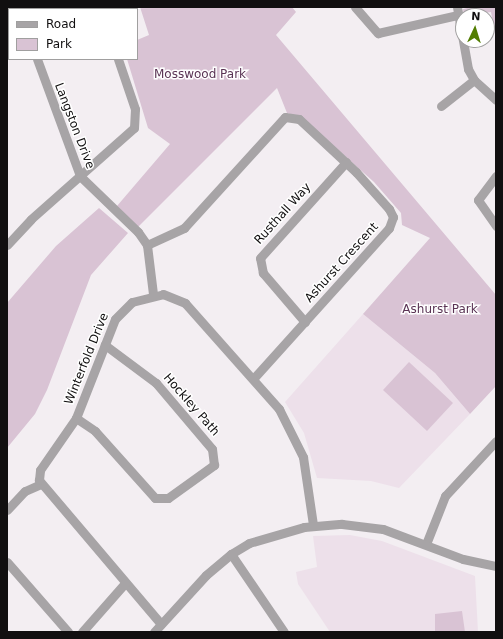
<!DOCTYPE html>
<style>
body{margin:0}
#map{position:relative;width:503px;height:639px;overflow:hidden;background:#f3eef2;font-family:"DejaVu Sans",sans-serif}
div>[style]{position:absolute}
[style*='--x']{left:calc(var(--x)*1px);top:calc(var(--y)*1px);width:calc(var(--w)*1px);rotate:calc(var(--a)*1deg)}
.built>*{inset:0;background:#ede0ea}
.green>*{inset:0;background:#d9c3d4}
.minor>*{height:9px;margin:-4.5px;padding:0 4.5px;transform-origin:4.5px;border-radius:4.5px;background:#a7a4a6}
span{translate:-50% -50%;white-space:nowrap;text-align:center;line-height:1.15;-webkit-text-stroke:3px #fff;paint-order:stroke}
.park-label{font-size:12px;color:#5a3354}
.street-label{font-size:12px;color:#110f10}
.frame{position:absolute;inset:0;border:8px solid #110f10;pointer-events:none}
.legend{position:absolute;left:8px;top:8px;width:130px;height:52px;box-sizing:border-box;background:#fff;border:1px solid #a09f9f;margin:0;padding:5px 7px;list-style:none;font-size:12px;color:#110f10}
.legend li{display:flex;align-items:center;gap:8px;height:20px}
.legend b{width:20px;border:1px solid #a09f9f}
.north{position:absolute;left:455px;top:8px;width:40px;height:40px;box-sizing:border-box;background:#fff;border:1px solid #a09f9f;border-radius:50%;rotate:4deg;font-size:11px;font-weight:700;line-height:16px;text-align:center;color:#110f10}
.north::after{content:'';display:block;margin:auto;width:14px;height:18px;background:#527d02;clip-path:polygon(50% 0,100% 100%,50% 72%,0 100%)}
</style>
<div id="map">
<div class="built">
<div style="clip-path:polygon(363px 314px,435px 373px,470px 414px,399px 488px,371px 481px,317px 478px,304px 433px,285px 402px)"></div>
<div style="clip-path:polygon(350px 535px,382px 541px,475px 576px,478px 632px,330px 632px,298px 584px,296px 572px,317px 567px,313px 536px)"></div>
</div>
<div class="green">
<div style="clip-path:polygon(140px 7px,292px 7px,296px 12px,276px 35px,496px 295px,496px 386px,470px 414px,435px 373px,363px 314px,430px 238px,402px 225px,401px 213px,374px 182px,302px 118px,287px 113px,277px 88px,138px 227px,117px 206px,170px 144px,148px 128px,127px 59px,137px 59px,137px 40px,149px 35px)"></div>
<div style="clip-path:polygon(471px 7px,496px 7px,496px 40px,491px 12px,464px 16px,463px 9px)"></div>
<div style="clip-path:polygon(99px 208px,128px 233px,91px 275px,47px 390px,35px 414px,7px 448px,7px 303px,56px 246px)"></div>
<div style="clip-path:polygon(409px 362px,453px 403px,427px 431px,383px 390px)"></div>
<div style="clip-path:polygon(462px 611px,465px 632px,435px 632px,435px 614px)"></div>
</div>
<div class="minor">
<div style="--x:98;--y:7;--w:2;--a:63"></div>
<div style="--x:355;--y:7;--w:35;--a:49"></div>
<div style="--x:378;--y:33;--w:82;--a:-12.7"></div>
<div style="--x:457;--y:7;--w:63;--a:79.9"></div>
<div style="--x:468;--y:69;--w:13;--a:61"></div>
<div style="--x:474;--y:80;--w:30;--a:42"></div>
<div style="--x:7;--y:9;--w:4;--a:56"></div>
<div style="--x:37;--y:59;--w:125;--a:69.8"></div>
<div style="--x:80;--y:176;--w:81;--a:44"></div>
<div style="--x:138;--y:232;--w:16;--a:55"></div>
<div style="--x:147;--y:245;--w:49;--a:83"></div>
<div style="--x:441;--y:106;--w:42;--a:-38.2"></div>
<div style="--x:496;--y:176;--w:30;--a:127"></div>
<div style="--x:478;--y:200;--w:32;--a:55"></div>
<div style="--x:7;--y:245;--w:35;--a:-47"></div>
<div style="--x:31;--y:219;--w:137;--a:-41.5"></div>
<div style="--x:134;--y:128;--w:19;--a:-87"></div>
<div style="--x:135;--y:109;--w:53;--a:-108.8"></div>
<div style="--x:147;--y:245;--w:41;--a:-24.7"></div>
<div style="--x:184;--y:228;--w:150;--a:-47.7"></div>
<div style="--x:285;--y:117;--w:14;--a:8"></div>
<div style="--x:299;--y:119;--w:78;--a:42.9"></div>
<div style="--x:356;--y:172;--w:50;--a:48.3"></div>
<div style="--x:389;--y:209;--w:9;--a:63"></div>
<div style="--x:393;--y:217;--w:12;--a:110"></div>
<div style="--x:389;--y:228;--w:203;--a:132"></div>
<div style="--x:305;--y:322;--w:65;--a:-130.6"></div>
<div style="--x:263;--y:273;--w:15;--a:-101"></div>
<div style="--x:260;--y:258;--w:129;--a:-48.1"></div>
<div style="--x:76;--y:418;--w:23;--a:34"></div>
<div style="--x:95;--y:431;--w:90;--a:48.2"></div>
<div style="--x:155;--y:498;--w:13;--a:0"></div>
<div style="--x:168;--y:498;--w:57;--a:-35.7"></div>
<div style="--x:214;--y:465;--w:16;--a:-97"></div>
<div style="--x:212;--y:449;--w:87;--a:-130.3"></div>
<div style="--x:156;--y:383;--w:64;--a:-143.3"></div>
<div style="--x:7;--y:510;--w:26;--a:-47"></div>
<div style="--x:25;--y:491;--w:17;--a:-24"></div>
<div style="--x:426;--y:544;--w:52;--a:-68.4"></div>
<div style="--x:445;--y:496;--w:75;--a:-47.2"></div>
<div style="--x:231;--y:554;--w:94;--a:55.8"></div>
<div style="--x:7;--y:562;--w:93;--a:48.9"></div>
<div style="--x:161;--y:624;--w:189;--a:-130.3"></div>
<div style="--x:39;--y:480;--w:10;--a:-84"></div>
<div style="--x:40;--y:470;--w:63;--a:-55.3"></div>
<div style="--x:76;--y:418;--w:106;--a:-68.5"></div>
<div style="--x:115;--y:319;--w:24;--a:-45"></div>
<div style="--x:132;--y:302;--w:32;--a:-14"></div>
<div style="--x:163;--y:294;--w:24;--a:22"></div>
<div style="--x:185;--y:303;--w:142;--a:48.4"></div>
<div style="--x:279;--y:409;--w:54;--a:63.4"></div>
<div style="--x:303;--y:457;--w:69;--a:81.6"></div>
<div style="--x:82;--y:632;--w:65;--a:-48.7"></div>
<div style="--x:154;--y:632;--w:77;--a:-47.6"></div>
<div style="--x:206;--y:575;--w:33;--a:-40"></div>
<div style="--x:231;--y:554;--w:21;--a:-31"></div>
<div style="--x:249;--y:543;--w:57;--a:-16.2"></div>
<div style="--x:304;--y:527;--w:38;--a:-5"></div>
<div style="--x:342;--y:524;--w:41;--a:7"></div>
<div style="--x:383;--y:529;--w:85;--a:20.6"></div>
<div style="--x:463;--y:559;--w:34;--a:12"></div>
</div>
<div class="park-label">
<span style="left:200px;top:75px">Mosswood Park</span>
<span style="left:440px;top:310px">Ashurst Park</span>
</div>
<div class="street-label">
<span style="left:74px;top:126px;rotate:69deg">Langston Drive</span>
<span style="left:283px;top:214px;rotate:-48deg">Rusthall Way</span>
<span style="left:342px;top:263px;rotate:-48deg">Ashurst Crescent</span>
<span style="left:87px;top:359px;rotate:-68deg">Winterfold Drive</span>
<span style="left:191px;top:405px;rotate:49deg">Hockley Path</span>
</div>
<div class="frame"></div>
<ul class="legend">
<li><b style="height:5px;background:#a7a4a6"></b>Road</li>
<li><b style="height:11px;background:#d9c3d4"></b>Park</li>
</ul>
<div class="north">N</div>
</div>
